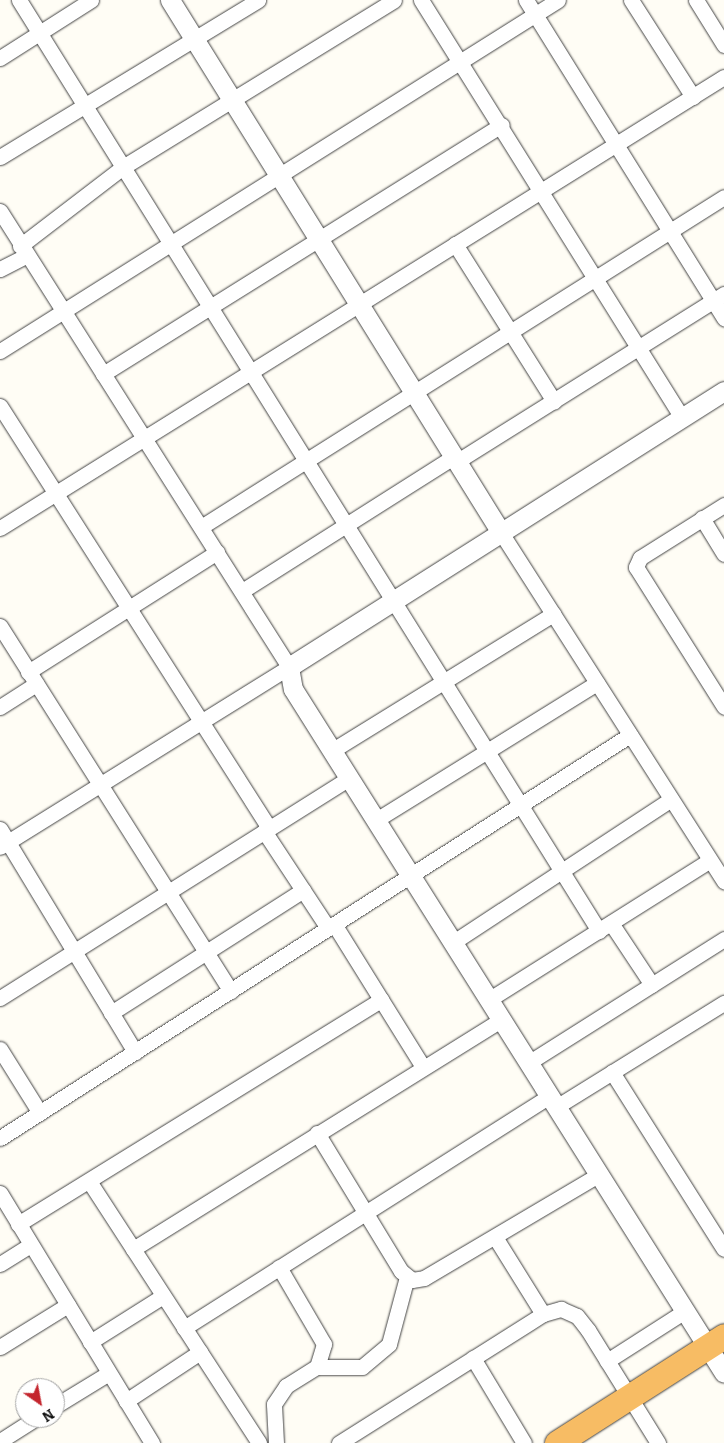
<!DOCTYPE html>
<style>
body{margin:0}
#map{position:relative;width:724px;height:1443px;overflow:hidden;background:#fffdf5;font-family:Bitter,serif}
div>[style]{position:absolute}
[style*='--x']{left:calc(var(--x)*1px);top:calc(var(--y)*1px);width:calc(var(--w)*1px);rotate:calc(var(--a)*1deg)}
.roads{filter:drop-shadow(0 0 1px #444) drop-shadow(0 0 1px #444)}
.minor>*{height:15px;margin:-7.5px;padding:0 7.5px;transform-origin:7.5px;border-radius:7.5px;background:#fff}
.tertiary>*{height:19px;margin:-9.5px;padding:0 9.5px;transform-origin:9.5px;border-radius:9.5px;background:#fff}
.trunk>*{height:25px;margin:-12.5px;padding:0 12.5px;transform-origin:12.5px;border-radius:12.5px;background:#f7bc64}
span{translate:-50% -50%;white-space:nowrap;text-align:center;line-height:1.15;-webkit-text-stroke:5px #fff;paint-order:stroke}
.north{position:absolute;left:15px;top:1378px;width:50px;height:50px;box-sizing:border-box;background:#fff;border:1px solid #a0a0a0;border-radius:50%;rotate:147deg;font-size:14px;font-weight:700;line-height:20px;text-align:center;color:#111}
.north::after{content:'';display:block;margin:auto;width:18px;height:22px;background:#c4262e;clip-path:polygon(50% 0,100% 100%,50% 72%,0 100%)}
</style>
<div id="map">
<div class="roads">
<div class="minor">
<div style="--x:19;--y:0;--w:1097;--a:58.08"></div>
<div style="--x:421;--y:0;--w:492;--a:58"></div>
<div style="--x:526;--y:0;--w:375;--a:58.1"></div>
<div style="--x:631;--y:0;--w:115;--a:57.4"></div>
<div style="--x:696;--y:0;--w:53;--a:58.1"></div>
<div style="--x:0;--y:58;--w:108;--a:-32.5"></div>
<div style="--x:0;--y:157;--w:302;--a:-31.3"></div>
<div style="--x:0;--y:211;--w:540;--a:57.63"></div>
<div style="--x:289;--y:667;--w:340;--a:148.1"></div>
<div style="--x:455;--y:244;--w:186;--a:57.8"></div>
<div style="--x:20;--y:246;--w:130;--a:-37.5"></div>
<div style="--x:123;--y:167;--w:318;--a:-31.6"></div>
<div style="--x:0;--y:269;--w:30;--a:-27"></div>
<div style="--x:0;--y:351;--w:659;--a:-32.17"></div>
<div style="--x:103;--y:374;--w:470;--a:-32"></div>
<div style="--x:0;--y:406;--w:500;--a:57.48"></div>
<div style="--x:456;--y:462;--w:316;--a:-32.1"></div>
<div style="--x:724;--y:505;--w:99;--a:147.8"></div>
<div style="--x:640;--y:558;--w:10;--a:114"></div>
<div style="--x:636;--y:567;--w:165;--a:57.8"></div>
<div style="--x:702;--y:518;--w:42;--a:58.6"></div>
<div style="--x:201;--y:527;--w:618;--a:-32.25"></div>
<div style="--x:0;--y:528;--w:853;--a:-31.92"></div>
<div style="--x:500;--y:531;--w:416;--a:57.4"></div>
<div style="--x:242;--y:591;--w:250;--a:-32.4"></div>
<div style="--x:0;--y:626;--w:432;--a:57.7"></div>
<div style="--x:28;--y:672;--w:224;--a:-32.4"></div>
<div style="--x:0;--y:707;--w:43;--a:-32.6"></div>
<div style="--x:333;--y:750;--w:259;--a:-31.7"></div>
<div style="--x:376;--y:820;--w:260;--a:-31.8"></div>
<div style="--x:0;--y:829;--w:261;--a:58.8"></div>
<div style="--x:264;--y:831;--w:116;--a:56.6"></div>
<div style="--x:611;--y:923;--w:74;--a:56.5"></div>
<div style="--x:334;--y:924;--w:168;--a:58.1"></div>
<div style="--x:452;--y:943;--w:262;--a:-33.3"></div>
<div style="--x:0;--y:998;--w:413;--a:-32.2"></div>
<div style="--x:488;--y:1000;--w:262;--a:-32.2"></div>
<div style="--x:111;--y:1013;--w:228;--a:-32.6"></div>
<div style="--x:0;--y:1049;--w:75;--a:58"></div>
<div style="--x:528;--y:1063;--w:232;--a:-32.3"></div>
<div style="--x:612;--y:1072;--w:209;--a:57.7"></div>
<div style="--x:556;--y:1107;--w:198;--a:-31.8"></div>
<div style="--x:317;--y:1133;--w:162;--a:58.7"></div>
<div style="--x:401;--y:1271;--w:14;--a:39"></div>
<div style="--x:412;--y:1280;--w:12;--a:-9"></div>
<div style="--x:424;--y:1278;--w:204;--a:-30.6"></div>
<div style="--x:0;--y:1138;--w:748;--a:-32.61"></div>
<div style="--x:89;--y:1181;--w:312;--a:57"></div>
<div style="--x:0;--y:1193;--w:293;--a:58.7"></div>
<div style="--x:18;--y:1224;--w:427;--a:-31.7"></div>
<div style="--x:495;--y:1237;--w:91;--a:58.1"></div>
<div style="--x:133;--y:1249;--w:432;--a:-31.9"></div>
<div style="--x:0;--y:1264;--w:36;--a:-32"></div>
<div style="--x:184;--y:1328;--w:432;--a:-32.4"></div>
<div style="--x:90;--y:1342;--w:86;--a:-32.2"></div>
<div style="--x:0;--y:1347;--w:80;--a:-31.7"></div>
<div style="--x:473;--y:1358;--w:99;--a:59"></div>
<div style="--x:607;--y:1361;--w:93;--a:-32.7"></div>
<div style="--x:317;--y:1367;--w:45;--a:0"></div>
<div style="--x:362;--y:1367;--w:35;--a:-40"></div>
<div style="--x:389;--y:1344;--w:69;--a:-75"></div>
<div style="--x:126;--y:1401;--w:89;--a:-33.5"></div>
<div style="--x:55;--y:1406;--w:63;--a:-31.4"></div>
<div style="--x:0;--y:1441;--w:43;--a:-32.6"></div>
<div style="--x:276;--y:1443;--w:39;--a:-93"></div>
<div style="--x:274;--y:1404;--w:22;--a:-56"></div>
<div style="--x:286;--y:1386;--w:36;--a:-32"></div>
<div style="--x:317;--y:1367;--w:24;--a:-73"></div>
<div style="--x:324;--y:1344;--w:89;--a:-120.3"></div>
<div style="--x:339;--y:1443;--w:241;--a:-32.3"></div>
<div style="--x:543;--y:1314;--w:19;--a:-16"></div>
<div style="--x:561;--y:1309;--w:17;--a:24"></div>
<div style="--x:577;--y:1316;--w:18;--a:52"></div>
<div style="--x:588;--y:1330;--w:133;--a:58.2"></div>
</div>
<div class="tertiary">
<div style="--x:170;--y:0;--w:625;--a:58.14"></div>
<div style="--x:724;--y:391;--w:515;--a:147.61"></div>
<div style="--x:289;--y:667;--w:22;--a:80"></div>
<div style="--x:293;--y:689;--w:808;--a:57.78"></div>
</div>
<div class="trunk">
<div style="--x:557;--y:1443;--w:198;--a:-32.6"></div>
</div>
</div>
<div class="north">N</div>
</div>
